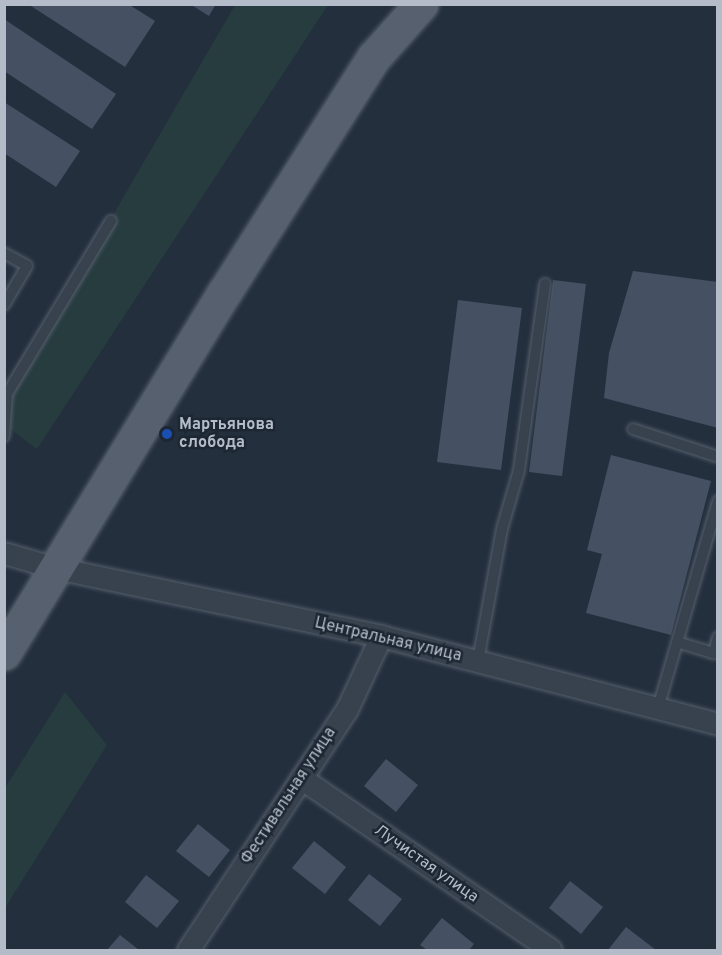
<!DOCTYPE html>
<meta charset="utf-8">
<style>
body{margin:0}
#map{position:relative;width:722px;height:955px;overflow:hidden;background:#242f3e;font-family:Overpass,sans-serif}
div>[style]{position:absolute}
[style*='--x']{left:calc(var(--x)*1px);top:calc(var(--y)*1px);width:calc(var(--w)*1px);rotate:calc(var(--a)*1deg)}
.green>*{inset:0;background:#263c3f}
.building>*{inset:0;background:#455162}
.roads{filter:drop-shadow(0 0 2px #565f6c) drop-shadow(0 0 2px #565f6c)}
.service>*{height:10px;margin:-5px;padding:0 5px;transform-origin:5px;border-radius:5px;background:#38414e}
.minor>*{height:21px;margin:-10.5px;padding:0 10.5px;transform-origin:10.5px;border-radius:10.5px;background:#38414e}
.primary>*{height:33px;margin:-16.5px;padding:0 16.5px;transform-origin:16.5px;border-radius:16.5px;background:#56606e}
.dots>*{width:16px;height:16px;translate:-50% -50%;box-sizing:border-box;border:3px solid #1d2633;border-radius:50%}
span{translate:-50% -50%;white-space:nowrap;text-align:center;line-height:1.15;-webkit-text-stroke:5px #1d2633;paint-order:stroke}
.poi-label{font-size:16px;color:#b4bcc9;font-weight:700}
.left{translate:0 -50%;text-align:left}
.street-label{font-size:16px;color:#b4bcc9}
.frame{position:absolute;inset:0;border:6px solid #b4bcc9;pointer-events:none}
</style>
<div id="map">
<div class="green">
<div style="clip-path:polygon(235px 5px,328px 5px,37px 449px,5px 425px,5px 401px)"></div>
<div style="clip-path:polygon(65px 692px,107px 745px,5px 908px,5px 788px)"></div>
</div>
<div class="building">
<div style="clip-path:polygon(28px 4px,128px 4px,155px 21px,125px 67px)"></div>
<div style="clip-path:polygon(190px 4px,216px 4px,209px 16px)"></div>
<div style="clip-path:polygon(4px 19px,116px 94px,92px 129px,4px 71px)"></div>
<div style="clip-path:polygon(4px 102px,80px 151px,56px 187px,4px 153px)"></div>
<div style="clip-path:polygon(633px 271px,718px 282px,718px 428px,604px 398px,609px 353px)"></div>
<div style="clip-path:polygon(553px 280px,586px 284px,562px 476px,529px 472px)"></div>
<div style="clip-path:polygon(458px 300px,522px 308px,501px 470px,437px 462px)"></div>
<div style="clip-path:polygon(611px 455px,711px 481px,671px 635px,586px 613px,602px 554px,587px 550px)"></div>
<div style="clip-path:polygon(386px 759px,418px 785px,396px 812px,364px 786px)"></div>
<div style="clip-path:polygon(198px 824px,230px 850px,209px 877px,176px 851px)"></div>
<div style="clip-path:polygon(314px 841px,346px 867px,325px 894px,292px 868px)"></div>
<div style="clip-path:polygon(369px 874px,402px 899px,380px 926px,348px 900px)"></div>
<div style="clip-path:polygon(146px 875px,179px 901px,157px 928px,125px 902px)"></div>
<div style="clip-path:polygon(570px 881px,603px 907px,581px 934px,549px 908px)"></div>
<div style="clip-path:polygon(442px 918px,474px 944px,469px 950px,427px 950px,420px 945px)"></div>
<div style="clip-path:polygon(626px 927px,656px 950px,608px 950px)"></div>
<div style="clip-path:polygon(120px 935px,139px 950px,107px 950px)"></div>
</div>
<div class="roads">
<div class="service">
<div style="--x:4;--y:253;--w:26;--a:29"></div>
<div style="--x:27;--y:266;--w:45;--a:120.5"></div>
<div style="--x:633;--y:429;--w:89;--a:18.2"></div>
<div style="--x:4;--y:436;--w:42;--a:-85.9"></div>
<div style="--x:7;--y:394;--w:202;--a:-59"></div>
<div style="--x:677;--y:642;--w:39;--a:17"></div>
<div style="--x:714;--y:653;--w:16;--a:-76"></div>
<div style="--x:478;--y:661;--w:134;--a:-79.7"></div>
<div style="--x:502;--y:529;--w:61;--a:-73.9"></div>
<div style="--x:519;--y:470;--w:188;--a:-82"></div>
<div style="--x:658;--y:708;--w:216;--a:-73.8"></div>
</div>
<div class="minor">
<div style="--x:4;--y:553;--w:54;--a:16.1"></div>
<div style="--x:56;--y:568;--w:332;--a:11.8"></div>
<div style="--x:381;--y:636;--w:348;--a:14.6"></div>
<div style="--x:301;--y:778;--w:303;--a:34.5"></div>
<div style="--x:188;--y:950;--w:289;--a:-56.6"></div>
<div style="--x:347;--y:709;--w:81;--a:-65"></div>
</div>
<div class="primary">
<div style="--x:4;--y:653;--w:422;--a:-58.6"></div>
<div style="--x:224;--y:293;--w:280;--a:-57.6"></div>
<div style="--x:374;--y:57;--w:71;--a:-48.4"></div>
</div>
</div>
<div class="dots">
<div style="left:167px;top:434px;background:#1a4fb4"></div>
</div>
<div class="poi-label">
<span class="left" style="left:179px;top:434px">Мартьянова<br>слобода</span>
</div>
<div class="street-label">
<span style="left:388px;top:640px;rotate:13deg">Центральная улица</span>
<span style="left:289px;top:796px;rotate:-57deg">Фестивальная улица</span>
<span style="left:426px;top:864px;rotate:35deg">Лучистая улица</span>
</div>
<div class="frame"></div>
</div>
